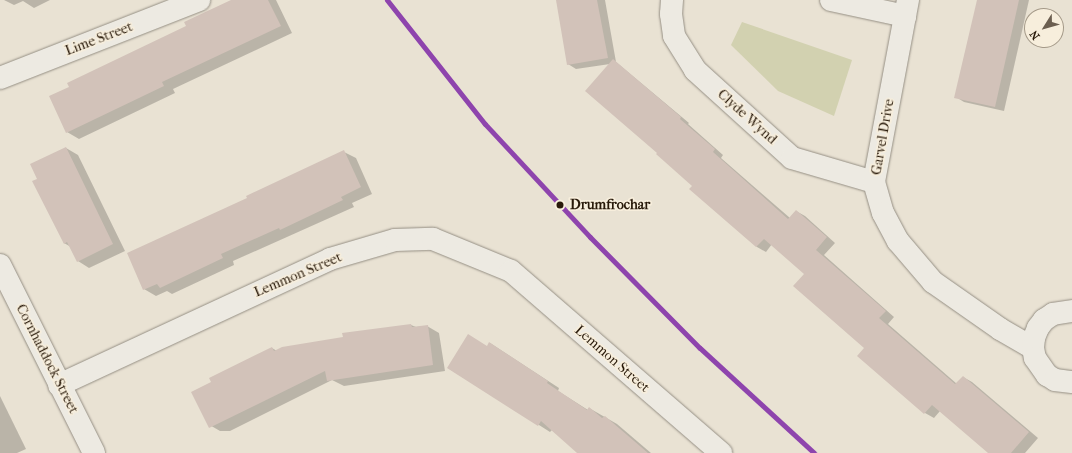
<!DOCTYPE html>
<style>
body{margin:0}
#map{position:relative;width:1072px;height:453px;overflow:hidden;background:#e9e2d3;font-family:"IM FELL French Canon",serif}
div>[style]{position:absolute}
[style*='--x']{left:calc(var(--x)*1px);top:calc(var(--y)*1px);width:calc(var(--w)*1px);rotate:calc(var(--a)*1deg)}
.green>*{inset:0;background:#d2d1b0}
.shadow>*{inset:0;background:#0003}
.building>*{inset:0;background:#d2c2b9}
.roads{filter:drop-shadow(0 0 1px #958f84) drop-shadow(0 0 1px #958f84)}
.minor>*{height:22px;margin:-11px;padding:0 11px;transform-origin:11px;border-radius:11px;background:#edeae2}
.secondary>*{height:22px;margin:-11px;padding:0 11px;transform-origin:11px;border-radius:11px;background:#edeae2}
.rail-1>*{height:5px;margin:-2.5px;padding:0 2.5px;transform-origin:2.5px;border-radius:2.5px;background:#8e44ad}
.dots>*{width:11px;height:11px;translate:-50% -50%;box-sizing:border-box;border:2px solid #f7eedc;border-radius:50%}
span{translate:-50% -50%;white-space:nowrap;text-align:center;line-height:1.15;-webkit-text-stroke:3.5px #f7eedc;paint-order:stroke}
.street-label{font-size:14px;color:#281909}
.stop-label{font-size:14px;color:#281909;font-weight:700}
.left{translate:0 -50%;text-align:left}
.north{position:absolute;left:1024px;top:8px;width:40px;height:40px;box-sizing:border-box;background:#f7eedc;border:1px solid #a49988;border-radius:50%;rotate:233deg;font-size:11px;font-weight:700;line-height:16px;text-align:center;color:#281909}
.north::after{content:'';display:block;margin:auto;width:14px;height:18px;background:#6c5f50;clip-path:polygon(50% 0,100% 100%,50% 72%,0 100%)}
</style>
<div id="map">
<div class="green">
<div style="clip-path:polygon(742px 22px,852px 60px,834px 116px,778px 91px,731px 45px)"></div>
</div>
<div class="shadow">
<div style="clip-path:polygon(4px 0,50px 0,34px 8px,23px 1px,14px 5px)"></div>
<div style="clip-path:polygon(234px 0,276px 0,292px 33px,173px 89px,175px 93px,79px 139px,67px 132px,187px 27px)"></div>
<div style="clip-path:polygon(557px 0,605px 0,616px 62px,689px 123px,688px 124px,723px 155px,721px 158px,790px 218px,796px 211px,805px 216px,835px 243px,824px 255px,894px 317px,888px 324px,957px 384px,963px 377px,972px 382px,1038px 438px,1025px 453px,990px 453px,940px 411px,934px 418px,925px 413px,865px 348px,805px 274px,772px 244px,766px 252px,757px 247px,691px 189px,693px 186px,658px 153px,610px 64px,576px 69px,568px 64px)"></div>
<div style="clip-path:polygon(978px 0,1029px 0,1004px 111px,964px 102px,956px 97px)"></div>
<div style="clip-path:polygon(66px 148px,78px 155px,125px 251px,89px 268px,78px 261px,71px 247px,64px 243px,38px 179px)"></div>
<div style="clip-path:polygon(344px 152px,356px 158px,372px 194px,352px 203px,354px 207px,233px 261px,234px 265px,172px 294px,167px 291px,156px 296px,144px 289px,249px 198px)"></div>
<div style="clip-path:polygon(411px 325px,416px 327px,427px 326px,439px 333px,445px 371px,344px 386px,332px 380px,230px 431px,220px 431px,208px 424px,272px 348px,277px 351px)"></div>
<div style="clip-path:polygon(490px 343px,559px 388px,558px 391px,588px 410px,589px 408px,617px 424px,651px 453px,579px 453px,552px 430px,550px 432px,539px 425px,448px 368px,488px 347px)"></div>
<div style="clip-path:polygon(0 396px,26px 449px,17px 453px,0 453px)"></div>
</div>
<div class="building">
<div style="clip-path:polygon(231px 0,268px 0,281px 26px,162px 82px,164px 86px,66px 133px,49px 96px,69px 87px,67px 83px,186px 26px,184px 22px)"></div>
<div style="clip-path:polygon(556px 0,597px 0,608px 58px,567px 65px)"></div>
<div style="clip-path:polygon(977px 0,1019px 0,995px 107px,954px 98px)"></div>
<div style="clip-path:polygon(613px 59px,681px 117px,680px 119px,715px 149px,713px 152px,788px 219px,796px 210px,827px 237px,816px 250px,886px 311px,879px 318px,955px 384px,963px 376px,1029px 432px,1011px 453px,988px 453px,932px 405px,924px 414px,857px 356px,864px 348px,793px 286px,804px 274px,764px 239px,756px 247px,689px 189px,692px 186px,656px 154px,657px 153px,585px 91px)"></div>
<div style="clip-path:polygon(66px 147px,113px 244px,77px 262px,67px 242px,64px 244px,32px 181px,37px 179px,30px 164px)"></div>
<div style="clip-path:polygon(344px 150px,361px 187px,341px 197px,343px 200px,280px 230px,279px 228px,221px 254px,223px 258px,160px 288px,157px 284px,143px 290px,127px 253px,247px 198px,246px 196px)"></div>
<div style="clip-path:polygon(411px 324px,412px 327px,428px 325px,433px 365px,327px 381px,325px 371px,209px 428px,191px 392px,211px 382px,209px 378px,272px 347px,274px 351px,282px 347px,343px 337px,342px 333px)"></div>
<div style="clip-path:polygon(468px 334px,487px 346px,489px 342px,548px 381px,547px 383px,587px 410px,589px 407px,602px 418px,605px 416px,648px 453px,577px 453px,541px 421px,538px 426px,447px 368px)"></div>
</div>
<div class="roads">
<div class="minor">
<div style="--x:672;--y:0;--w:14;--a:94"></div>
<div style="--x:671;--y:14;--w:22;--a:82"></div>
<div style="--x:674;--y:36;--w:40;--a:58"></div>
<div style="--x:695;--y:70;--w:131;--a:42.2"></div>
<div style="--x:792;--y:158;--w:85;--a:16.3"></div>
<div style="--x:831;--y:0;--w:76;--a:12.2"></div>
<div style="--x:908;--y:0;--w:185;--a:100.6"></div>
<div style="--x:874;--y:182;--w:32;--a:74"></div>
<div style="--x:883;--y:213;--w:32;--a:62"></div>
<div style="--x:898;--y:241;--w:54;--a:49.5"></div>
<div style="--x:933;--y:282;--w:82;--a:35"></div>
<div style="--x:1000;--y:329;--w:38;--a:30"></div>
<div style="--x:0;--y:78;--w:214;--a:-21.4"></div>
<div style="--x:1072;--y:311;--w:19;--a:171"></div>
<div style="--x:1053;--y:314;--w:11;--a:146"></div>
<div style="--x:1044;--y:320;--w:10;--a:127"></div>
<div style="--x:1038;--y:328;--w:11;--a:112"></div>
<div style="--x:1034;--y:338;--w:10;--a:96"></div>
<div style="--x:1033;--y:348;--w:10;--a:79"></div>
<div style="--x:1035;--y:358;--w:21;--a:55"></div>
<div style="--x:1047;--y:375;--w:9;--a:32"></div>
<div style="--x:1055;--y:380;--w:17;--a:7"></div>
<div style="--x:59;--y:385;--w:299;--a:-24.9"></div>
<div style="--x:330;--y:259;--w:68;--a:-16.3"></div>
<div style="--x:395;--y:240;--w:38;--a:-2"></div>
<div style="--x:433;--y:239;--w:84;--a:22.3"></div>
<div style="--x:511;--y:271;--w:278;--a:40.9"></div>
</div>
<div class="secondary">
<div style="--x:0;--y:265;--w:210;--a:63.4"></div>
</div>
</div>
<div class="rail-1">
<div style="--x:387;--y:0;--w:158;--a:51.7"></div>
<div style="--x:485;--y:124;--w:154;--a:47.1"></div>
<div style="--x:590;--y:237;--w:156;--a:45.3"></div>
<div style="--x:700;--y:348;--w:155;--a:42.6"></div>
</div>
<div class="dots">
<div style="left:560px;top:205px;background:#281909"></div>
</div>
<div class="street-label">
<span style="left:99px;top:39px;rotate:-21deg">Lime Street</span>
<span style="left:747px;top:117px;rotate:42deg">Clyde Wynd</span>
<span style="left:883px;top:137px;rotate:-80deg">Garvel Drive</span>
<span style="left:298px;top:275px;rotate:-23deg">Lemmon Street</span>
<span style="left:47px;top:359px;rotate:63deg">Cornhaddock Street</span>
<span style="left:612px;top:359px;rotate:41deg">Lemmon Street</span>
</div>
<div class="stop-label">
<span class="left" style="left:570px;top:205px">Drumfrochar</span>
</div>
<div class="north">N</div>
</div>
